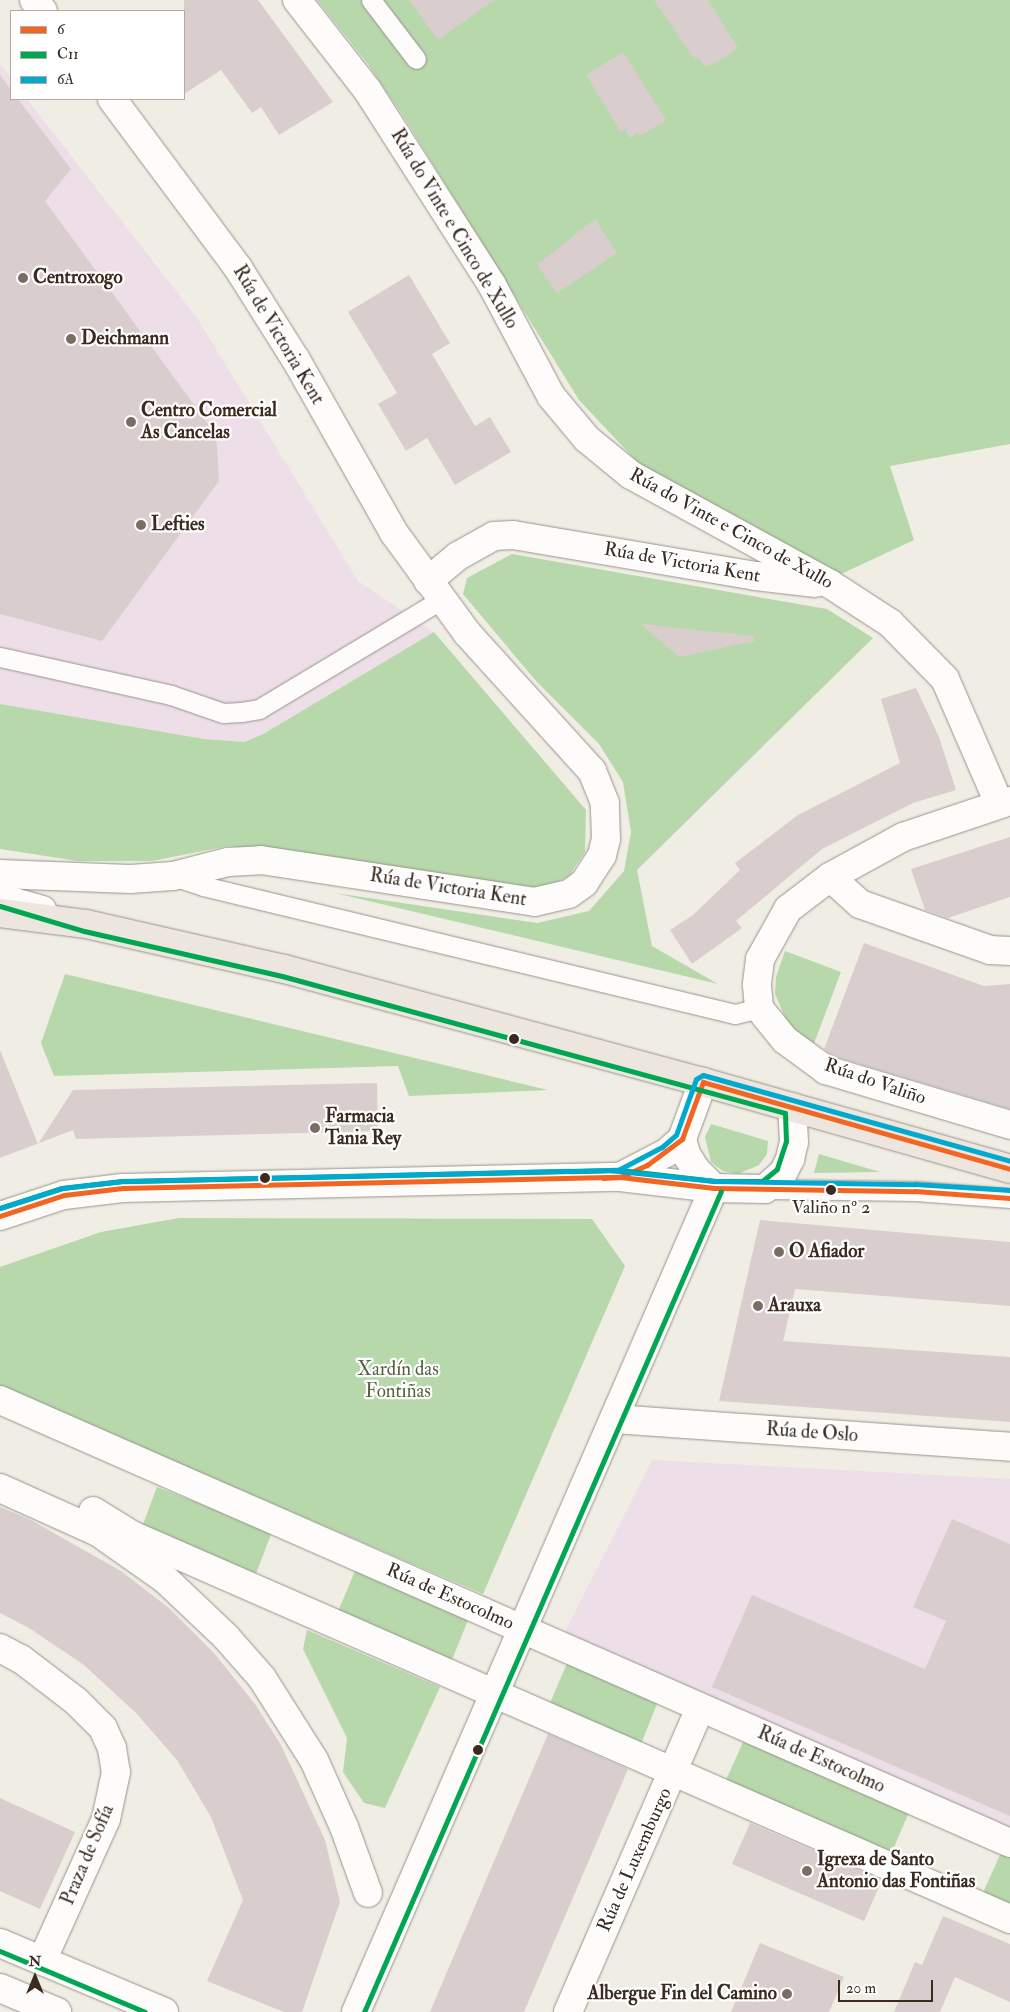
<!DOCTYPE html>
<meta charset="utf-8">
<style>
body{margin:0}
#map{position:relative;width:1010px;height:2012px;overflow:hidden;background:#f0ede4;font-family:"IM FELL Double Pica",serif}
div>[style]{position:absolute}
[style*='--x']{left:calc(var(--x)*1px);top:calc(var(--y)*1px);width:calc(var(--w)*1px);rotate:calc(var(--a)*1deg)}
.built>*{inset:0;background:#eddee8}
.green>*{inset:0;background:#b7d8ab}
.building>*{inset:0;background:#d9cecd}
.roads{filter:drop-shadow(0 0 1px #97938c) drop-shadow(0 0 1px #97938c)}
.lane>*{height:19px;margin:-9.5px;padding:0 9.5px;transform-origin:9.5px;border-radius:9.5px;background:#fdfcfb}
.street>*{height:28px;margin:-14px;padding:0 14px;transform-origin:14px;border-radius:14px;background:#fdfcfb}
.primary>*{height:28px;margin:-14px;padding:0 14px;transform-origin:14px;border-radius:14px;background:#ede6de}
.bus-1>*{height:5px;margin:-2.5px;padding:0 2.5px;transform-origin:2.5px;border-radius:2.5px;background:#f26522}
.bus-2>*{height:5px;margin:-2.5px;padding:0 2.5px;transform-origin:2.5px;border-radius:2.5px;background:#00a651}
.bus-3>*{height:5px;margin:-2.5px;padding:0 2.5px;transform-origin:2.5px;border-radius:2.5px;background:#00a9ce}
.dots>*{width:14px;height:14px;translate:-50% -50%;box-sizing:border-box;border:2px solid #fff;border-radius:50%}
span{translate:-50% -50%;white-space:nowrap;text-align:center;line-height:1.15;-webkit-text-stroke:4.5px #fff;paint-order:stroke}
.bus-label{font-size:18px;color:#3b2a1e}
.street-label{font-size:19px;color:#3b2a1e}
.poi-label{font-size:19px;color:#3b2a1e;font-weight:700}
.left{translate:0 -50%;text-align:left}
.right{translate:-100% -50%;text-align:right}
.park-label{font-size:19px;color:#56613f}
.legend{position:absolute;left:10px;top:10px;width:175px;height:90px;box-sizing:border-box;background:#fff;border:1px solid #b1aaa5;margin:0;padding:6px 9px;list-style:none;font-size:15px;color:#3b2a1e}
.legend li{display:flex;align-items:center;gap:10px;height:25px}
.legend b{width:25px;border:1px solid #b1aaa5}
.north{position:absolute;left:10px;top:1952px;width:50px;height:50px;-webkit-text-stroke:4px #fff;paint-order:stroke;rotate:0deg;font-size:14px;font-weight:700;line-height:20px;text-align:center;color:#3b2a1e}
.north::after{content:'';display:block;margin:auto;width:18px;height:22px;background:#3b2a1e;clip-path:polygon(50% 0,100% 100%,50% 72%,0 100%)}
.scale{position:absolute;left:838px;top:1980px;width:95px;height:22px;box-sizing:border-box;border:2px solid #3b2a1e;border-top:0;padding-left:6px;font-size:15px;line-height:18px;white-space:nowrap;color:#3b2a1e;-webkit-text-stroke:4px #fff;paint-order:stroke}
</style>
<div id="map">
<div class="built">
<div style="clip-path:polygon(0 64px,11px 78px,11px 99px,27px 99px,197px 318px,358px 581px,434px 632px,265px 733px,245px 742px,204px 739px,0 704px)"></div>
<div style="clip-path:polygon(652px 1460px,1010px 1479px,1010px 1831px,564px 1634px)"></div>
</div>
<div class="green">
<div style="clip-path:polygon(317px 0,1010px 0,1010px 444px,890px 466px,914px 540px,839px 575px,642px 467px,579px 400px,405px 119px,367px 63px)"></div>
<div style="clip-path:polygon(512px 554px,827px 609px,873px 638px,637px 870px,652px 946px,718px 984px,335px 893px,537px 923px,589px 911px,624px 871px,631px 832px,623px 782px,599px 744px,536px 681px,463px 594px,467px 578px)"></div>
<div style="clip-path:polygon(434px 632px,586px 810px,585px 852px,569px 876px,547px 887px,507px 889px,327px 856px,228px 846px,152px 861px,78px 861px,0 849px,0 704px,204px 739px,245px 742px,265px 733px)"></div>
<div style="clip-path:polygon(785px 951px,841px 972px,813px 1046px,787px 1022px,775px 994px,776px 977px)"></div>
<div style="clip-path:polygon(65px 974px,548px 1090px,409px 1096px,398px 1066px,54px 1076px,41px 1043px)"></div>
<div style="clip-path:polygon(711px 1124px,768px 1141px,767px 1154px,759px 1165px,738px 1174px,723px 1171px,711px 1162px,705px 1137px)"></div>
<div style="clip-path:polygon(819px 1154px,880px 1172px,814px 1173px)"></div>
<div style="clip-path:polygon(179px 1218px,592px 1219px,625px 1266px,483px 1594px,0 1387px,0 1267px,101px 1232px)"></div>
<div style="clip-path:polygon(157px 1487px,272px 1532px,255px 1576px,140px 1532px)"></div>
<div style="clip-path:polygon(355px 1571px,469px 1618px,451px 1662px,337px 1614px)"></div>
<div style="clip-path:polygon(307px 1630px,440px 1687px,385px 1808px,364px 1803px,343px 1772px,347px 1738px,303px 1649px)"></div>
<div style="clip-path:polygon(568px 1661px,659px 1699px,639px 1749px,547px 1710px)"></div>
<div style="clip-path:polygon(745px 1738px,910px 1810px,891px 1854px,725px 1782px)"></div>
<div style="clip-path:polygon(1003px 1848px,1010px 1851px,1010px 1907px,982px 1895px)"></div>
</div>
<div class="building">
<div style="clip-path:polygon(184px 0,258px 0,333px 102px,279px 135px,261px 107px,252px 113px,221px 70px,184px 94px)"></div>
<div style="clip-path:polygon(409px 0,494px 0,438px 40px)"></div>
<div style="clip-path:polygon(654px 0,708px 0,738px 48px,714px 64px,704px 66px,698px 57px,695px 60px)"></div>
<div style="clip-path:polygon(623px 52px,666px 120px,640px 136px,638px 133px,630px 138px,625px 129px,621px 132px,586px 75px)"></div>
<div style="clip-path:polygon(0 75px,11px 90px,11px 99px,18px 99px,71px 169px,45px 201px,214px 432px,217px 446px,219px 481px,102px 641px,0 614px)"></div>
<div style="clip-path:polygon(595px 219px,617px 253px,557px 293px,537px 265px)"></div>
<div style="clip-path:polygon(409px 275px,450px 343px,432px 354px,475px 426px,490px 417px,511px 452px,455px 485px,427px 438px,406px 451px,378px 404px,397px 393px,348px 312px)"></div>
<div style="clip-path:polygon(641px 624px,754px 636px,755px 641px,679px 657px)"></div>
<div style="clip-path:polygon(916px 688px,939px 737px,956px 790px,913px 803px,822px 849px,736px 921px,742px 928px,692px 964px,670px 930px,693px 915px,740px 870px,735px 863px,798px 815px,900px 763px,881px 699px)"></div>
<div style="clip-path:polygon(1010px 837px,1010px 897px,948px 918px,925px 910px,911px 869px)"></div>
<div style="clip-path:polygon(864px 943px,984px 986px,1010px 984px,1010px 1109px,833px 1056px,824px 1049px)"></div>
<div style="clip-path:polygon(0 1050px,38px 1144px,73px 1090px,377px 1083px,378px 1131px,76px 1139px,73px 1130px,0 1158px)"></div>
<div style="clip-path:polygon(760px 1220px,1010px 1242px,1010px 1306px,795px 1289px,783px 1341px,1010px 1357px,1010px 1422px,719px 1401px)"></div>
<div style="clip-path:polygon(0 1507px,29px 1519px,121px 1571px,169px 1608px,214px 1653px,255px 1704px,281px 1745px,325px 1840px,340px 1902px,302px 2012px,284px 2012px,207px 1981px,243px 1900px,211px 1817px,177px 1760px,136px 1713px,84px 1665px,29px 1628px,0 1613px)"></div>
<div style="clip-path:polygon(952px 1519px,1010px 1544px,1010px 1816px,712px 1687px,752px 1595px,925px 1669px,946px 1621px,913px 1607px)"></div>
<div style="clip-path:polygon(548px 1734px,628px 1769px,524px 2012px,430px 2012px)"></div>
<div style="clip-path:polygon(0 1798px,75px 1832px,40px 1909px,0 1891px)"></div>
<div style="clip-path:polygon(750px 1823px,882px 1880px,864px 1921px,732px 1864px)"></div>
<div style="clip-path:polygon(943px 1916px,1010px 1944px,1010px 2002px,955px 1977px,940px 2012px,894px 2012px,915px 1962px,922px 1965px)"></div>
<div style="clip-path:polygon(760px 1943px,844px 1977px,829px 2012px,731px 2012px)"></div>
</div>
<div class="roads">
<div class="lane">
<div style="--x:371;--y:0;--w:74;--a:52.7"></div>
<div style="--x:0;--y:657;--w:175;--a:12.5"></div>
<div style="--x:171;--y:695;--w:55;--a:19.1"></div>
<div style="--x:223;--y:713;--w:18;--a:-3"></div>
<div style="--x:241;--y:712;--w:18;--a:-9"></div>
<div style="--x:259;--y:709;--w:214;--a:-31"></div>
<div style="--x:173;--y:876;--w:32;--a:18"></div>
<div style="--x:203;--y:886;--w:547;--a:13.53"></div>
<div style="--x:735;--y:1014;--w:25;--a:-14"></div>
<div style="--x:765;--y:1189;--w:150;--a:0.8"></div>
<div style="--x:915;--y:1191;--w:95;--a:4.2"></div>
</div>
<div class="street">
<div style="--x:34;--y:0;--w:14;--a:51"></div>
<div style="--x:297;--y:0;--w:115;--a:52"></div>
<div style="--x:368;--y:91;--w:230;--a:57.4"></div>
<div style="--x:492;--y:285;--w:126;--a:62"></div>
<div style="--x:551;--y:396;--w:56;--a:50.1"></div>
<div style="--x:587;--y:439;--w:57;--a:39.3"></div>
<div style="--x:631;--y:475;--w:227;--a:28.7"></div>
<div style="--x:830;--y:584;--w:72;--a:33"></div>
<div style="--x:890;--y:623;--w:78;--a:45.5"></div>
<div style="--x:945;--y:679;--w:135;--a:66.5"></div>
<div style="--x:428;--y:581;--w:39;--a:-40"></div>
<div style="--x:458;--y:556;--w:41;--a:-29.1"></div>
<div style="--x:494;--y:536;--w:19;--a:-3"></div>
<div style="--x:513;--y:535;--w:246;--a:9.6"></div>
<div style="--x:756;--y:576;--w:60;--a:6.7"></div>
<div style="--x:1010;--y:801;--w:113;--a:161.4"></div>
<div style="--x:903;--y:837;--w:83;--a:151.3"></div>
<div style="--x:830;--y:877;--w:53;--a:142.7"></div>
<div style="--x:788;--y:909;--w:57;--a:119.2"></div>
<div style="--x:760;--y:959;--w:26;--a:97"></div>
<div style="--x:757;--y:985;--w:23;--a:85"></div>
<div style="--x:759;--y:1008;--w:41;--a:50.9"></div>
<div style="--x:785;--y:1040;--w:51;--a:36.2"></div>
<div style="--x:826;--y:1070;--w:192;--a:16.6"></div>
<div style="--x:0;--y:874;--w:130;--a:2.2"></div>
<div style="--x:130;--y:879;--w:43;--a:-4"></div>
<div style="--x:173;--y:876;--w:57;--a:-14.3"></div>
<div style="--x:228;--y:862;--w:33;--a:-3"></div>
<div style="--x:261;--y:860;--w:276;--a:8.7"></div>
<div style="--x:534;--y:902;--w:36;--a:-13"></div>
<div style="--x:569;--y:894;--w:19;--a:-36"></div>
<div style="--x:584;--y:883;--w:33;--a:-57"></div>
<div style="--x:602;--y:855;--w:16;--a:-76"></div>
<div style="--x:606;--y:839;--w:36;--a:-92"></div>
<div style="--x:605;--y:803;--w:35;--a:-112"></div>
<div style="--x:592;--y:771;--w:186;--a:-132.2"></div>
<div style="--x:467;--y:633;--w:124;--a:-126.1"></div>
<div style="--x:394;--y:533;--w:199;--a:-119.5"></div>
<div style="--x:296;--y:360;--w:109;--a:-122.2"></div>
<div style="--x:238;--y:268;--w:211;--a:-126.7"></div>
<div style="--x:830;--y:877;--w:40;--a:42"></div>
<div style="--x:860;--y:904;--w:138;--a:19.5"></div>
<div style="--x:990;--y:950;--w:20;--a:3"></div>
<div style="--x:0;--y:898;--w:44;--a:15.9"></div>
<div style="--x:682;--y:1139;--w:16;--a:75"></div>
<div style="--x:686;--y:1154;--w:19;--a:58"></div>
<div style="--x:696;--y:1170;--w:25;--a:45"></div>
<div style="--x:620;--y:1177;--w:52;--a:-27.6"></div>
<div style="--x:666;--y:1153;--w:21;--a:-41"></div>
<div style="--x:682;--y:1139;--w:61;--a:-69.8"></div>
<div style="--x:0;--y:1216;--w:67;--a:-18.2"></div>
<div style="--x:64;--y:1195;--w:59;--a:-6.8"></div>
<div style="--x:123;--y:1188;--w:497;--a:-1.3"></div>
<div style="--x:620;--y:1177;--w:95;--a:6.7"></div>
<div style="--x:714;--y:1188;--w:51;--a:1.1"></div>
<div style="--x:765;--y:1189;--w:24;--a:-42"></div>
<div style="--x:783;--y:1173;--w:16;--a:-63"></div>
<div style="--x:790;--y:1159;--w:17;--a:-77"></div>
<div style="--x:794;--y:1142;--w:35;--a:-93"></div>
<div style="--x:0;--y:1400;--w:1103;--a:23.68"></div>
<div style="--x:614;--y:1419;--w:397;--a:4"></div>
<div style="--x:0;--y:1488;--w:107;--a:24.2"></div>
<div style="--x:98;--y:1532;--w:83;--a:35.2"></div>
<div style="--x:166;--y:1580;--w:83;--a:43.5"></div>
<div style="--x:226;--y:1637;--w:55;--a:48.7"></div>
<div style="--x:262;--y:1678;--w:97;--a:57.6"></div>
<div style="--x:314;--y:1760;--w:73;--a:65.9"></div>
<div style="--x:344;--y:1827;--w:70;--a:70"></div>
<div style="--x:93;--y:1511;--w:46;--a:31.6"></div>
<div style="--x:132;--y:1535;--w:958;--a:23.62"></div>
<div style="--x:0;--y:1648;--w:24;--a:28"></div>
<div style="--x:21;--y:1659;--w:69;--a:37.4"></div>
<div style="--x:76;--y:1701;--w:38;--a:45"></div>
<div style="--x:103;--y:1728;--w:22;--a:66"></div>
<div style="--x:112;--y:1748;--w:24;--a:81"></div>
<div style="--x:116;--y:1772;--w:48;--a:102"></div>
<div style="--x:106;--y:1819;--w:156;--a:114.3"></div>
<div style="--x:0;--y:1943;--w:178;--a:22.8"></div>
<div style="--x:0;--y:1988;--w:62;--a:22.8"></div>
<div style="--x:356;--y:2012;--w:898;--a:-66.52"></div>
<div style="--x:568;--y:2012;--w:331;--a:-66.5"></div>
</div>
<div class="primary">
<div style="--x:0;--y:913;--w:87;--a:7.3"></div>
<div style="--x:86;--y:924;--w:203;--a:12.8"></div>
<div style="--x:284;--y:969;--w:434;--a:15.1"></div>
<div style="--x:703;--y:1082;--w:319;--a:15.8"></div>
</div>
</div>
<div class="bus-1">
<div style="--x:703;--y:1082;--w:319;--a:15.8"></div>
<div style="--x:603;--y:1178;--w:17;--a:-3"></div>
<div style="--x:620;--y:1177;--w:30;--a:-24"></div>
<div style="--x:647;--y:1165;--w:44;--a:-36.6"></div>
<div style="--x:682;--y:1139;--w:61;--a:-69.8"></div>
<div style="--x:0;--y:1216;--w:67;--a:-18.2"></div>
<div style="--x:64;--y:1195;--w:59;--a:-6.8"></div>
<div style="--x:123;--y:1188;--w:497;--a:-1.3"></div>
<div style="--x:620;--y:1177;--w:95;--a:6.7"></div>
<div style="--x:714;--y:1188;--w:201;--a:0.9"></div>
<div style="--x:915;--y:1191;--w:95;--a:4.2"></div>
</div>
<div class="bus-2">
<div style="--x:0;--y:906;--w:88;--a:16.6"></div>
<div style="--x:84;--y:931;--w:203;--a:12.8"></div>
<div style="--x:282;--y:976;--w:521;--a:15.24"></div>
<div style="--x:785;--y:1113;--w:28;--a:88"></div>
<div style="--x:786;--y:1141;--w:29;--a:108"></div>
<div style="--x:777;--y:1169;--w:19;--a:141"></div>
<div style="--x:762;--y:1181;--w:47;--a:180"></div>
<div style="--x:715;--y:1181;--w:96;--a:-173.4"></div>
<div style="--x:620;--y:1170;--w:497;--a:178.7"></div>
<div style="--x:123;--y:1181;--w:61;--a:173.5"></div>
<div style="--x:62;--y:1188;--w:65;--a:162.1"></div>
<div style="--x:0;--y:1951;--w:157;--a:22.8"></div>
<div style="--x:364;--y:2012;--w:895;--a:-66.5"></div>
</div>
<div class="bus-3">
<div style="--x:609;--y:1170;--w:106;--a:6"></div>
<div style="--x:714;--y:1181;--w:201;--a:0.9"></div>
<div style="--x:915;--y:1184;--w:95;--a:3.6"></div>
<div style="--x:0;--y:1208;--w:65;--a:-17.9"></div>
<div style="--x:62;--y:1188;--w:61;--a:-6.5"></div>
<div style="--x:123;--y:1181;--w:495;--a:-1.3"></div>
<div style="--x:618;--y:1170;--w:50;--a:-27.6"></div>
<div style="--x:662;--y:1147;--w:18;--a:-41"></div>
<div style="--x:676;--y:1135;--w:59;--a:-70.3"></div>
<div style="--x:696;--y:1079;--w:8;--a:-30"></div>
<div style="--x:703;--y:1075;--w:319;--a:15.6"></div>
</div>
<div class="dots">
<div style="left:23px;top:278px;background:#7a6e63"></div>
<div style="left:71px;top:339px;background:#7a6e63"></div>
<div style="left:131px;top:422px;background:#7a6e63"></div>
<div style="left:141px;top:525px;background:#7a6e63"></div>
<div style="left:514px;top:1039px;background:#3b2a1e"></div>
<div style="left:315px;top:1128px;background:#7a6e63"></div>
<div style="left:265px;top:1178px;background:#3b2a1e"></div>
<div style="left:831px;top:1190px;background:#3b2a1e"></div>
<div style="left:779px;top:1252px;background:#7a6e63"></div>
<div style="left:758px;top:1306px;background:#7a6e63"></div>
<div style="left:478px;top:1750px;background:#3b2a1e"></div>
<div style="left:807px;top:1871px;background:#7a6e63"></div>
<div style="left:787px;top:1994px;background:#7a6e63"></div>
</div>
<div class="bus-label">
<span style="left:831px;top:1208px">Valiño nº 2</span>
</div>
<div class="street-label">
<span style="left:454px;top:229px;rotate:59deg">Rúa do Vinte e Cinco de Xullo</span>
<span style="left:278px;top:335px;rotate:59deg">Rúa de Victoria Kent</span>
<span style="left:731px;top:529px;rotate:29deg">Rúa do Vinte e Cinco de Xullo</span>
<span style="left:682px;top:563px;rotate:10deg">Rúa de Victoria Kent</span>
<span style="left:448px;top:888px;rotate:9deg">Rúa de Victoria Kent</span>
<span style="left:875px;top:1082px;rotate:19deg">Rúa do Valiño</span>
<span style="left:812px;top:1433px;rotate:4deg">Rúa de Oslo</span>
<span style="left:450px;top:1597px;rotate:24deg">Rúa de Estocolmo</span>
<span style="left:821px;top:1760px;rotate:24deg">Rúa de Estocolmo</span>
<span style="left:88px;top:1855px;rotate:-67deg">Praza de Sofía</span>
<span style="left:635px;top:1860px;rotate:-66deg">Rúa de Luxemburgo</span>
</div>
<div class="poi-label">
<span class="left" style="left:33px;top:278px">Centroxogo</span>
<span class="left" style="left:81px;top:339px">Deichmann</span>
<span class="left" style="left:141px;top:422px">Centro Comercial<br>As Cancelas</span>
<span class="left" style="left:151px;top:525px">Lefties</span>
<span class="left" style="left:325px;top:1128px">Farmacia<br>Tania Rey</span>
<span class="left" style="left:789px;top:1252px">O Afiador</span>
<span class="left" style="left:768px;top:1306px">Arauxa</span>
<span class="left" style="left:817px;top:1871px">Igrexa de Santo<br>Antonio das Fontiñas</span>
<span class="right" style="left:777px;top:1994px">Albergue Fin del Camino</span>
</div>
<div class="park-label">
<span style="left:398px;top:1381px">Xardín das<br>Fontiñas</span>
</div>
<ul class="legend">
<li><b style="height:6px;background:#f26522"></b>6</li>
<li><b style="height:6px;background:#00a651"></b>C11</li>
<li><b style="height:6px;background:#00a9ce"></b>6A</li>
</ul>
<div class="north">N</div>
<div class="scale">20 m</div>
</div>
